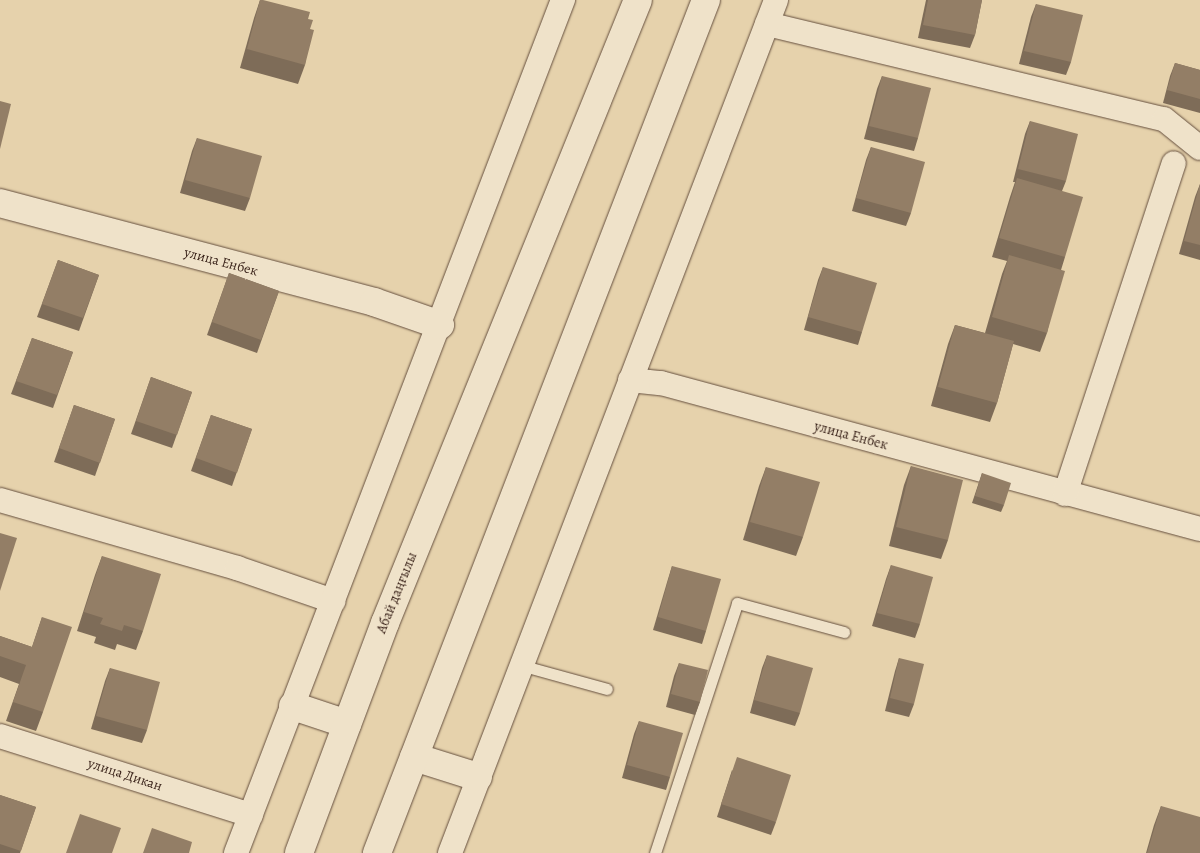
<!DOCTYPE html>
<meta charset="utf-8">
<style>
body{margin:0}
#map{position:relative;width:1200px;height:853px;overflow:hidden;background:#e6d2ac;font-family:Alegreya,serif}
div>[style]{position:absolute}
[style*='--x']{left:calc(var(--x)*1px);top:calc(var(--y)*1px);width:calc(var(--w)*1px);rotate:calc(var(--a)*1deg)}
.roads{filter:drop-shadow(0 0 1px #654f3e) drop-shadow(0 0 1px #654f3e)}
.service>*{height:11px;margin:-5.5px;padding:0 5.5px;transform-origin:5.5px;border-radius:5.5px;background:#efe2c9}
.minor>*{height:24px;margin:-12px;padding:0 12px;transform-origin:12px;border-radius:12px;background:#efe2c9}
.tertiary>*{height:28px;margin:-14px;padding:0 14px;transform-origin:14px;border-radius:14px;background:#efe2c9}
.secondary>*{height:28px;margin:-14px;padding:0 14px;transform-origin:14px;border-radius:14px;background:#efe2c9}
.wall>*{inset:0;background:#7e6c58}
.building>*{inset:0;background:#937e66}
span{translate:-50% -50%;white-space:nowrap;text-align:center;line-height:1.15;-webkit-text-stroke:5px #efe2c9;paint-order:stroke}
.street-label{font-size:14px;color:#3a231a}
</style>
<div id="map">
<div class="roads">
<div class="service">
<div style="--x:520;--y:665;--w:90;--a:15.4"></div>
<div style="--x:655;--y:853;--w:263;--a:-71.8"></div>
<div style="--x:737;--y:603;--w:111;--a:15.2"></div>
</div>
<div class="minor">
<div style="--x:767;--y:24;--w:408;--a:13.5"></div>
<div style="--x:1164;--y:119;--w:46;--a:38.9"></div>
<div style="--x:630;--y:380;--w:31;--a:6"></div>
<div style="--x:661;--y:383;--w:558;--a:15.16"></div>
<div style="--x:1065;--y:494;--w:348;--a:-71.8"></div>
<div style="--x:0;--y:500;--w:247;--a:16"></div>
<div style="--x:237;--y:568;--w:102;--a:19"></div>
<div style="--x:0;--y:736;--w:263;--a:17.5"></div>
<div style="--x:236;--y:853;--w:914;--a:-69.03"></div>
<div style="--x:450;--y:853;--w:913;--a:-69.08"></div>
</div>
<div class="tertiary">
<div style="--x:0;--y:203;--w:387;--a:14.8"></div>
<div style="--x:374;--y:302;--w:70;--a:19.2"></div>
</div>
<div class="secondary">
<div style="--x:293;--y:706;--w:57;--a:18.4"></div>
<div style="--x:414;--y:757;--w:67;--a:17.4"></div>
<div style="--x:299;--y:853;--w:246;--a:-69.5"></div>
<div style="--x:385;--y:623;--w:672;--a:-67.9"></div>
<div style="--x:377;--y:853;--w:914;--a:-68.91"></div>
</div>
</div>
<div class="wall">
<div style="clip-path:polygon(260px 0,310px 29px,305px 65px,298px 84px,240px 68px,254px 18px)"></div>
<div style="clip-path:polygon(926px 0,982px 0,975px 35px,970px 48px,918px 38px)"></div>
<div style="clip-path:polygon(1036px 4px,1071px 62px,1066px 75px,1019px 64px,1031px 17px)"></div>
<div style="clip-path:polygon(1175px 63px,1200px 70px,1200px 113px,1163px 103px,1170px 76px)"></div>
<div style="clip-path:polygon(882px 76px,918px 138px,914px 151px,864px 139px,877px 89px)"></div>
<div style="clip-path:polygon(1030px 121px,1066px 181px,1062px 191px,1065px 257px,1061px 270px,1047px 333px,1040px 352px,1013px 344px,997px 403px,990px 422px,931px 406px,948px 344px,955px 325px,985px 333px,1002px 274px,1007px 261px,992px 257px,1010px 197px,1015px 182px,1013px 182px,1025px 134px)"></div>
<div style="clip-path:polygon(197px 138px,250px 198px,245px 211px,180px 193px,192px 151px)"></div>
<div style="clip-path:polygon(871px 147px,911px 213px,906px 226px,852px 211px,866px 160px)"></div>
<div style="clip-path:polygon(1200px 184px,1200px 260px,1179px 254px,1195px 197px)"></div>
<div style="clip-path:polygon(58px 260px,99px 275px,79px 331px,37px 317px)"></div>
<div style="clip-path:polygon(823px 267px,862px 332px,858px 345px,804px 330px,818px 280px)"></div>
<div style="clip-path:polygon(229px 273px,279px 291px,257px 353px,207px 335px)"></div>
<div style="clip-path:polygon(32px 338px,73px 352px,53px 408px,11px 394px)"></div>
<div style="clip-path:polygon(151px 377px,192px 392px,172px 448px,131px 434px)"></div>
<div style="clip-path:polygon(74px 405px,115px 419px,95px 476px,54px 462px)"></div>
<div style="clip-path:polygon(211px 415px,252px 429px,232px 486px,191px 471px)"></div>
<div style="clip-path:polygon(911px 466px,948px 540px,941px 559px,889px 546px,904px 485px)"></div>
<div style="clip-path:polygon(766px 467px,803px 537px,796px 556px,743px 540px,759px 486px)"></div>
<div style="clip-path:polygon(982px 473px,1004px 505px,1001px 512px,972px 503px)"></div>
<div style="clip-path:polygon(102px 556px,143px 631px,136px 650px,117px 644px,115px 650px,94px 643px,96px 637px,77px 631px,95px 575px)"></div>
<div style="clip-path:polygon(891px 565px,920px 624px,915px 638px,872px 626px,886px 579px)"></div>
<div style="clip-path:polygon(672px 566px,706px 631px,702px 644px,653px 630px,668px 579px)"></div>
<div style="clip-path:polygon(42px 617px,43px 712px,36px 731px,6px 721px,19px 684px,0 677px,0 636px,32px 647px)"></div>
<div style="clip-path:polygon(767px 655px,800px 713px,795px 726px,750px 713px,762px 668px)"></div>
<div style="clip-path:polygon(899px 658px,914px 704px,909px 717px,885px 711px,895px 671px)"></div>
<div style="clip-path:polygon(679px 663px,700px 702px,695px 715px,666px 707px,674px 676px)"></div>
<div style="clip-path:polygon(110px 668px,147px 730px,142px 743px,91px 729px,105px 681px)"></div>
<div style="clip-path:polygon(639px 721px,670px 777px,666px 790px,622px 778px,634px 734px)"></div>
<div style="clip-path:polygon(732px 770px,776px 822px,771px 835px,717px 817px)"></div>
<div style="clip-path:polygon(0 795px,36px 807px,20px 853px,0 853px)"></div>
<div style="clip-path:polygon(1161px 806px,1200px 853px,1146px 853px,1154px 825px)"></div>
</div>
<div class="building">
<div style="clip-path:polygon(260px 0,263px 0,310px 12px,308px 19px,313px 20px,310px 29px,314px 30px,305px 65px,247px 49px)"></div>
<div style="clip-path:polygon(928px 0,982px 0,975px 35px,923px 25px)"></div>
<div style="clip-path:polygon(1036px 4px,1083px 15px,1071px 62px,1024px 51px)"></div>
<div style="clip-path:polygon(1175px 63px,1200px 70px,1200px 99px,1167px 90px)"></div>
<div style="clip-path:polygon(882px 76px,931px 88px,918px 138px,869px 126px)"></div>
<div style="clip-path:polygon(0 101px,11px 104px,0 149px)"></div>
<div style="clip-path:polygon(1030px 121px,1078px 134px,1066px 181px,1018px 169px)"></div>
<div style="clip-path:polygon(197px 138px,262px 156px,250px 198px,185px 180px)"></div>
<div style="clip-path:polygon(871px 147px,925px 162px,911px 213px,856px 198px)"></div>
<div style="clip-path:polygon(1017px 178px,1083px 197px,1065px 257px,999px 238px)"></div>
<div style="clip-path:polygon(1200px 184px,1200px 245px,1184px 241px)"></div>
<div style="clip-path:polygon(1009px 255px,1065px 271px,1047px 333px,992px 317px)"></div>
<div style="clip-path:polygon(58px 260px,99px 275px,83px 318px,42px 304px)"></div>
<div style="clip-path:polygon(823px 267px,877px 283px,862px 332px,808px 317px)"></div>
<div style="clip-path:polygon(229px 273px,279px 291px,261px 340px,212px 322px)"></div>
<div style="clip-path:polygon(955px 325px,1014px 341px,997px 403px,938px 387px)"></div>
<div style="clip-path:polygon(32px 338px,73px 352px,57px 395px,16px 381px)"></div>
<div style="clip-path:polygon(151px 377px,192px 392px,177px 435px,136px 421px)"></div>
<div style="clip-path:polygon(74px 405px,115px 419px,100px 463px,59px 448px)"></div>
<div style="clip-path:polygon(211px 415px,252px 429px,237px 473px,196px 458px)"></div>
<div style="clip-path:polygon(911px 466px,963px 480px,948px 540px,896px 527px)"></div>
<div style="clip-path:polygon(766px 467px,820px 482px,803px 537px,750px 522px)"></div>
<div style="clip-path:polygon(982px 473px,1011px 483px,1004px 505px,975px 496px)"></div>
<div style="clip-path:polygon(0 533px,17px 538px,0 591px)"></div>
<div style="clip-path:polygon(102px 556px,161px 574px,143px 631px,124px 625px,122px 631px,100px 624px,103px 618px,84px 612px)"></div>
<div style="clip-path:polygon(891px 565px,933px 577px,920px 624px,877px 613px)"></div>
<div style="clip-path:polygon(672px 566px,721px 579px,706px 631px,658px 617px)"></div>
<div style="clip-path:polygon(42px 617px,72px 627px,43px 712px,13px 702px,26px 665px,0 656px,0 636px,32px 647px)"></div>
<div style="clip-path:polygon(767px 655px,813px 668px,800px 713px,754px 700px)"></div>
<div style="clip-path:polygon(899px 658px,924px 664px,914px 704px,890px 698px)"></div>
<div style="clip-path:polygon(679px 663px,708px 670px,700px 702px,671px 694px)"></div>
<div style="clip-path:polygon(110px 668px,160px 682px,147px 730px,96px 716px)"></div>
<div style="clip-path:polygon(639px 721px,683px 733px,670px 777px,627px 765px)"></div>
<div style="clip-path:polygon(737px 757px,791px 775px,776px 822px,721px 804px)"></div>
<div style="clip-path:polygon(0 795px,36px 807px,21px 851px,0 844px)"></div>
<div style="clip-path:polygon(1161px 806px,1200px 817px,1200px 853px,1147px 853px)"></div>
<div style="clip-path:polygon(80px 814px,121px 828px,112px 853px,66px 853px)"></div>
<div style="clip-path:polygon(152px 828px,192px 842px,189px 853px,143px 853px)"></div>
</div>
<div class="street-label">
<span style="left:221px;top:262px;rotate:15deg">улица Енбек</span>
<span style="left:851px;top:436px;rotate:15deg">улица Енбек</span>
<span style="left:397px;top:593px;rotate:-68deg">Абай даңғылы</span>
<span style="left:125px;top:775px;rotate:18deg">улица Дикан</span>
</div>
</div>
